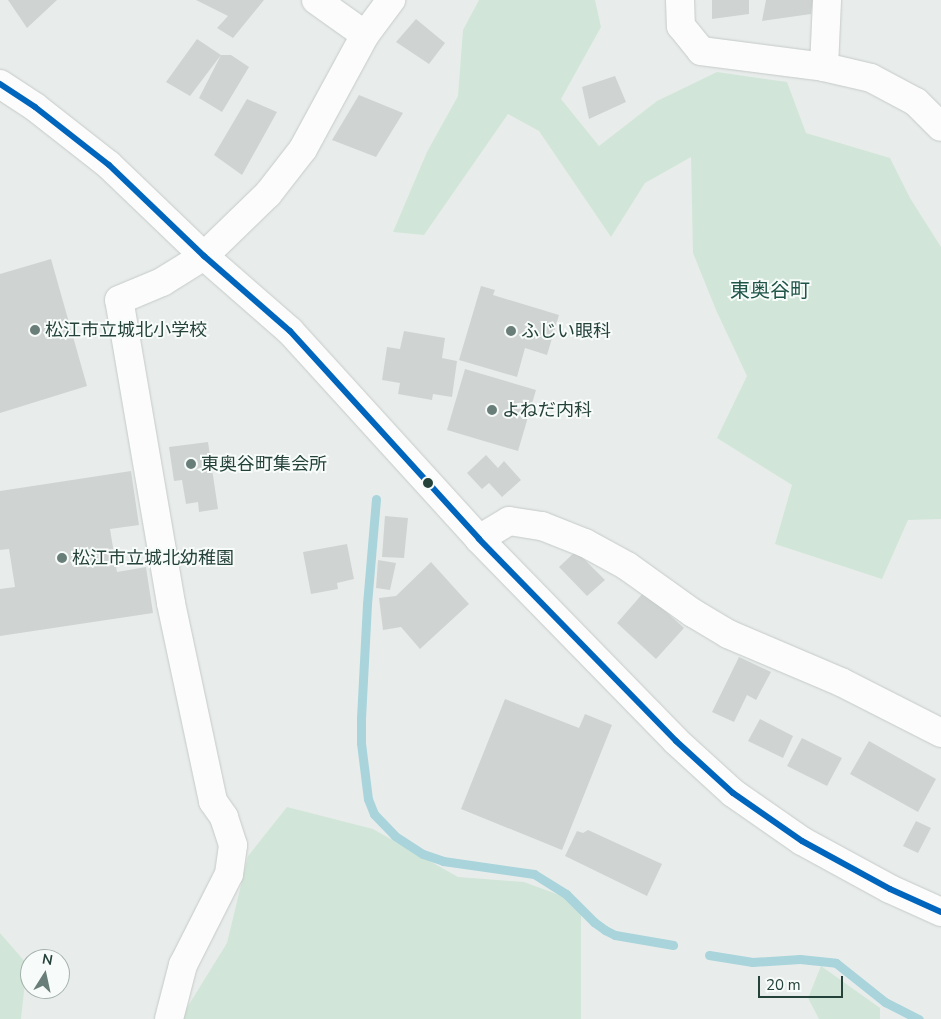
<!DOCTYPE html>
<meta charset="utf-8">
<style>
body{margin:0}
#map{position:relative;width:941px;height:1019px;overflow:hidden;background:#e8edeb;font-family:"Nunito Sans","Noto Sans JP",sans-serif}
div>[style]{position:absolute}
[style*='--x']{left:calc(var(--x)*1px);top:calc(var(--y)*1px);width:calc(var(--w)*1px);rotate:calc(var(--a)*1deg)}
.green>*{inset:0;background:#d1e6d8}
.stream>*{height:9px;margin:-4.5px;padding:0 4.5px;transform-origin:4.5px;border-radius:4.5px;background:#a9d4db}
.building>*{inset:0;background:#cfd4d2}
.roads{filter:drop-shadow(0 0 1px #c5cac8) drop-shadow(0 0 1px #c5cac8)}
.minor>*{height:28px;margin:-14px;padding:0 14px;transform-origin:14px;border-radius:14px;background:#fcfcfc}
.bus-1>*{height:6px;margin:-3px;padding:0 3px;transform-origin:3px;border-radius:3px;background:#0065bd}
.dots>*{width:14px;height:14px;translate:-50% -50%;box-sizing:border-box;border:2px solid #f7fbf9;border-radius:50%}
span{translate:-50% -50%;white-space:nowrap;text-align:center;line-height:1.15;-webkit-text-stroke:4px #f7fbf9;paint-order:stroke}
.poi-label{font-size:18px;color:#24423a}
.left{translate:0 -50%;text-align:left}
.quarter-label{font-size:20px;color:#1f5548}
.north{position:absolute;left:20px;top:949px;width:50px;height:50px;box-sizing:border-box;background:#f7fbf9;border:1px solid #a3b1ad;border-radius:50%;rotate:10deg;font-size:14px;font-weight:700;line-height:20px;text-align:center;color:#24423a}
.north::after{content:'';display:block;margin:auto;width:18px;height:22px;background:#697e78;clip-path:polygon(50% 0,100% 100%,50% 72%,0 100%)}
.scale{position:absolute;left:758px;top:976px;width:85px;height:22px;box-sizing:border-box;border:2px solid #24423a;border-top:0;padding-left:6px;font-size:15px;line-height:18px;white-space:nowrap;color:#24423a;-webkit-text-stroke:4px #f7fbf9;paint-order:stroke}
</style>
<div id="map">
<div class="green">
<div style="clip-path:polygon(479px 0,595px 0,601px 27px,561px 99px,599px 146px,657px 101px,717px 72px,787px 82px,806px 133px,890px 158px,910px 198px,941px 247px,941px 519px,908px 520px,882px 579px,775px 544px,792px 485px,717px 438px,747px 376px,716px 310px,693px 253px,691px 157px,645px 183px,611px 237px,539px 131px,508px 114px,424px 235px,393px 232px,427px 152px,458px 96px,463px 30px)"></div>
<div style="clip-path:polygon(287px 807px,373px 829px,458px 877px,524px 882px,581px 903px,581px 1019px,180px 1019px,227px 943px,248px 856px)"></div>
<div style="clip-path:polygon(0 933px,27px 964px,21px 1019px,0 1019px)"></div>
<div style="clip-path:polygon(821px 966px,880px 1008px,880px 1019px,819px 1019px,808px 998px)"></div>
</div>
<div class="stream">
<div style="--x:376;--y:499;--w:105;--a:94.9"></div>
<div style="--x:367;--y:604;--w:115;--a:93"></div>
<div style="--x:361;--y:719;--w:24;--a:90"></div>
<div style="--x:361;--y:743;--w:56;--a:82.9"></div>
<div style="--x:368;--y:799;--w:16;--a:68"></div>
<div style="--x:374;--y:814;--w:30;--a:46"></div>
<div style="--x:395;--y:836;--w:33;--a:33"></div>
<div style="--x:423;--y:854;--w:21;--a:19"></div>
<div style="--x:443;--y:861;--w:92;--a:8.1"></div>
<div style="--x:534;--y:874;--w:38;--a:32"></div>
<div style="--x:566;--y:894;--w:40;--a:45"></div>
<div style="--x:594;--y:922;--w:14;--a:36"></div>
<div style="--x:605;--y:930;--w:11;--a:27"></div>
<div style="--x:615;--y:935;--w:59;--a:9.8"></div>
<div style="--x:709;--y:955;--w:44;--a:9.2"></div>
<div style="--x:752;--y:962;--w:48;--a:-3.6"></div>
<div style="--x:800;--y:959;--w:36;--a:6"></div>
<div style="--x:836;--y:963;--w:63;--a:38.5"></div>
<div style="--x:885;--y:1002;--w:38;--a:27"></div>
</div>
<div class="building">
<div style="clip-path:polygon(8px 0,57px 0,27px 28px)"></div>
<div style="clip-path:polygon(196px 0,264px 0,233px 38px,217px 28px,228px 16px)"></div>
<div style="clip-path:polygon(712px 0,749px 0,749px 14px,712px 19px)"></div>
<div style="clip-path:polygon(766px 0,813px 0,811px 14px,762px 21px)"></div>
<div style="clip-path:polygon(416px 19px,445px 43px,429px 64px,396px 42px)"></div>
<div style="clip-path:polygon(197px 39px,221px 55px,231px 55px,249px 67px,222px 112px,199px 98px,221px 55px,190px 96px,166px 82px)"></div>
<div style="clip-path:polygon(615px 76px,626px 102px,589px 119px,582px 87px)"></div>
<div style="clip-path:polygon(359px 95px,403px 113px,376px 157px,332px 140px)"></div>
<div style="clip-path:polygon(247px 99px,277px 112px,242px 175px,214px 155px)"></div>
<div style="clip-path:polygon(51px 259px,87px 386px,0 413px,0 274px)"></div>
<div style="clip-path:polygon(481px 286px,495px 290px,493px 295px,559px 315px,547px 355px,525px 348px,517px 377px,459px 360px)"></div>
<div style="clip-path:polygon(404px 331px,445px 338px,442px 358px,457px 361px,452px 397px,433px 394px,432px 400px,398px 394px,400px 383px,382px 380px,387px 347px,400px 349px)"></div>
<div style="clip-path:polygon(465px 369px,536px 390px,518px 451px,447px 430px)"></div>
<div style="clip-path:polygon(208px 442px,218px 509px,199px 512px,198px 502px,186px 504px,182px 480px,174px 481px,169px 447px)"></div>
<div style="clip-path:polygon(486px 455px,498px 468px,504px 461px,521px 480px,502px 497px,489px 483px,482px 489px,467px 473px)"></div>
<div style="clip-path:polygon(131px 471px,139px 525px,110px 529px,117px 572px,146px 567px,153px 613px,0 636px,0 589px,15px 587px,9px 549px,0 550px,0 491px)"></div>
<div style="clip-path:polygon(385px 516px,408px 518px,404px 558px,382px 557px)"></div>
<div style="clip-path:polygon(347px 544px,354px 579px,337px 583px,338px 589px,311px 594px,303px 552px)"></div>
<div style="clip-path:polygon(576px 551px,605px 580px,587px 596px,559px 567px)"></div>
<div style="clip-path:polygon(378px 560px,396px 563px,390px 590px,376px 588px)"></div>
<div style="clip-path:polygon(431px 562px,469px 604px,420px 649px,401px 627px,383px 630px,379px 598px,396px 596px)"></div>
<div style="clip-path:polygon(644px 592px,684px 628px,656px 659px,617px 623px)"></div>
<div style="clip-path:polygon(739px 657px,771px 672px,756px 700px,747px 695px,734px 722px,712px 712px)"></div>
<div style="clip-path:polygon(505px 699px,579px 728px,585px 714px,612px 725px,562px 850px,461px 809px)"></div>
<div style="clip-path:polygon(760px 719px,793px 736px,783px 758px,748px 741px)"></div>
<div style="clip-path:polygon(802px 738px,842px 758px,827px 786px,787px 766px)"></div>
<div style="clip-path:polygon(869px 741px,936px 779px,918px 812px,850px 774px)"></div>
<div style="clip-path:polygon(916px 821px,931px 828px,918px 853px,903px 846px)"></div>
<div style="clip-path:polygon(588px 830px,662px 864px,647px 896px,565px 856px,577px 831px,583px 833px)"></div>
</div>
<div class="roads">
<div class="minor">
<div style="--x:316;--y:0;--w:60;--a:35.5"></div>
<div style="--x:680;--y:0;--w:26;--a:88"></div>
<div style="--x:681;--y:26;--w:32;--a:51"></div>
<div style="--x:701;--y:51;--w:124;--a:7.4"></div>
<div style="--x:824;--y:67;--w:48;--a:13.2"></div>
<div style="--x:871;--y:78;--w:51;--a:28.1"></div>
<div style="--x:916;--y:102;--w:35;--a:45"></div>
<div style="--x:824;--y:67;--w:67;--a:-87.4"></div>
<div style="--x:0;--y:84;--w:42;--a:33.3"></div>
<div style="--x:35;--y:107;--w:94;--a:38.1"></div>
<div style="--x:109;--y:165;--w:132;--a:43.8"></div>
<div style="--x:204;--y:256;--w:114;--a:41.1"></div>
<div style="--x:290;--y:331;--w:281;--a:47.7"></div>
<div style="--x:479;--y:539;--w:282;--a:45.7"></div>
<div style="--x:676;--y:741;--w:77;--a:42.4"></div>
<div style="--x:733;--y:793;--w:84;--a:34.8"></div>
<div style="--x:802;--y:841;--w:100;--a:28.6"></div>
<div style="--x:890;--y:889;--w:56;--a:24.3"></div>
<div style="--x:479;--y:539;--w:35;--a:-31"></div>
<div style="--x:509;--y:521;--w:33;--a:9"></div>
<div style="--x:542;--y:526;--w:46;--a:21.6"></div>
<div style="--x:585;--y:543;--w:48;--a:28.7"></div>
<div style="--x:627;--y:566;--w:81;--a:35.5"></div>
<div style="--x:693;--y:613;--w:41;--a:31"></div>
<div style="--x:728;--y:634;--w:123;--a:23"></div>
<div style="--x:841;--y:682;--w:112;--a:27"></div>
<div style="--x:169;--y:1019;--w:56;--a:-75.5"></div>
<div style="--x:183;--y:965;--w:102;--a:-63.2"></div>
<div style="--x:229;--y:874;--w:29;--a:-82"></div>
<div style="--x:233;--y:845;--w:29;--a:-108"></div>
<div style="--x:224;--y:817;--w:19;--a:-125"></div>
<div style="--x:213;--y:801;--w:202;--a:-102"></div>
<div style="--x:171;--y:603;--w:307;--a:-99.7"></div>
<div style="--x:119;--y:300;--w:47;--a:-22.7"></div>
<div style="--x:162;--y:282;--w:49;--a:-31.8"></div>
<div style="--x:204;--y:256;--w:89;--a:-44.1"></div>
<div style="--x:268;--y:194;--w:57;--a:-52.1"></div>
<div style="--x:303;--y:149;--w:130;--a:-61.5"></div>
<div style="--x:365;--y:35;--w:44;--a:-53.4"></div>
</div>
</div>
<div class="bus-1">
<div style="--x:0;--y:84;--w:42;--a:33.3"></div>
<div style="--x:35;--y:107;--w:94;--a:38.1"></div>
<div style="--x:109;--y:165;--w:132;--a:43.8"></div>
<div style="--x:204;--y:256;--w:114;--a:41.1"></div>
<div style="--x:290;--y:331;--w:281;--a:47.7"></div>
<div style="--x:479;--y:539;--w:282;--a:45.7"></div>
<div style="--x:676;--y:741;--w:77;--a:42.4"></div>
<div style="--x:733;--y:793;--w:84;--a:34.8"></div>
<div style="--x:802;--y:841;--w:100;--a:28.6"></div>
<div style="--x:890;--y:889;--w:56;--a:24.3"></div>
</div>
<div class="dots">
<div style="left:35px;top:330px;background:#697e78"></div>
<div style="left:511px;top:331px;background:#697e78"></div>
<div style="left:492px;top:410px;background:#697e78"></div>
<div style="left:191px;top:464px;background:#697e78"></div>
<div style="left:428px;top:483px;background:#24423a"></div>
<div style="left:62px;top:558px;background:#697e78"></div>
</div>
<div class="poi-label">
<span class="left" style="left:45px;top:330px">松江市立城北小学校</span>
<span class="left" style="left:521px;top:331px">ふじい眼科</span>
<span class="left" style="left:502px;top:410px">よねだ内科</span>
<span class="left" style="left:201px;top:464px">東奥谷町集会所</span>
<span class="left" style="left:72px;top:558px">松江市立城北幼稚園</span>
</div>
<div class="quarter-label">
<span style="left:770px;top:290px">東奥谷町</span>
</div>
<div class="north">N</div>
<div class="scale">20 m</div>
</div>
